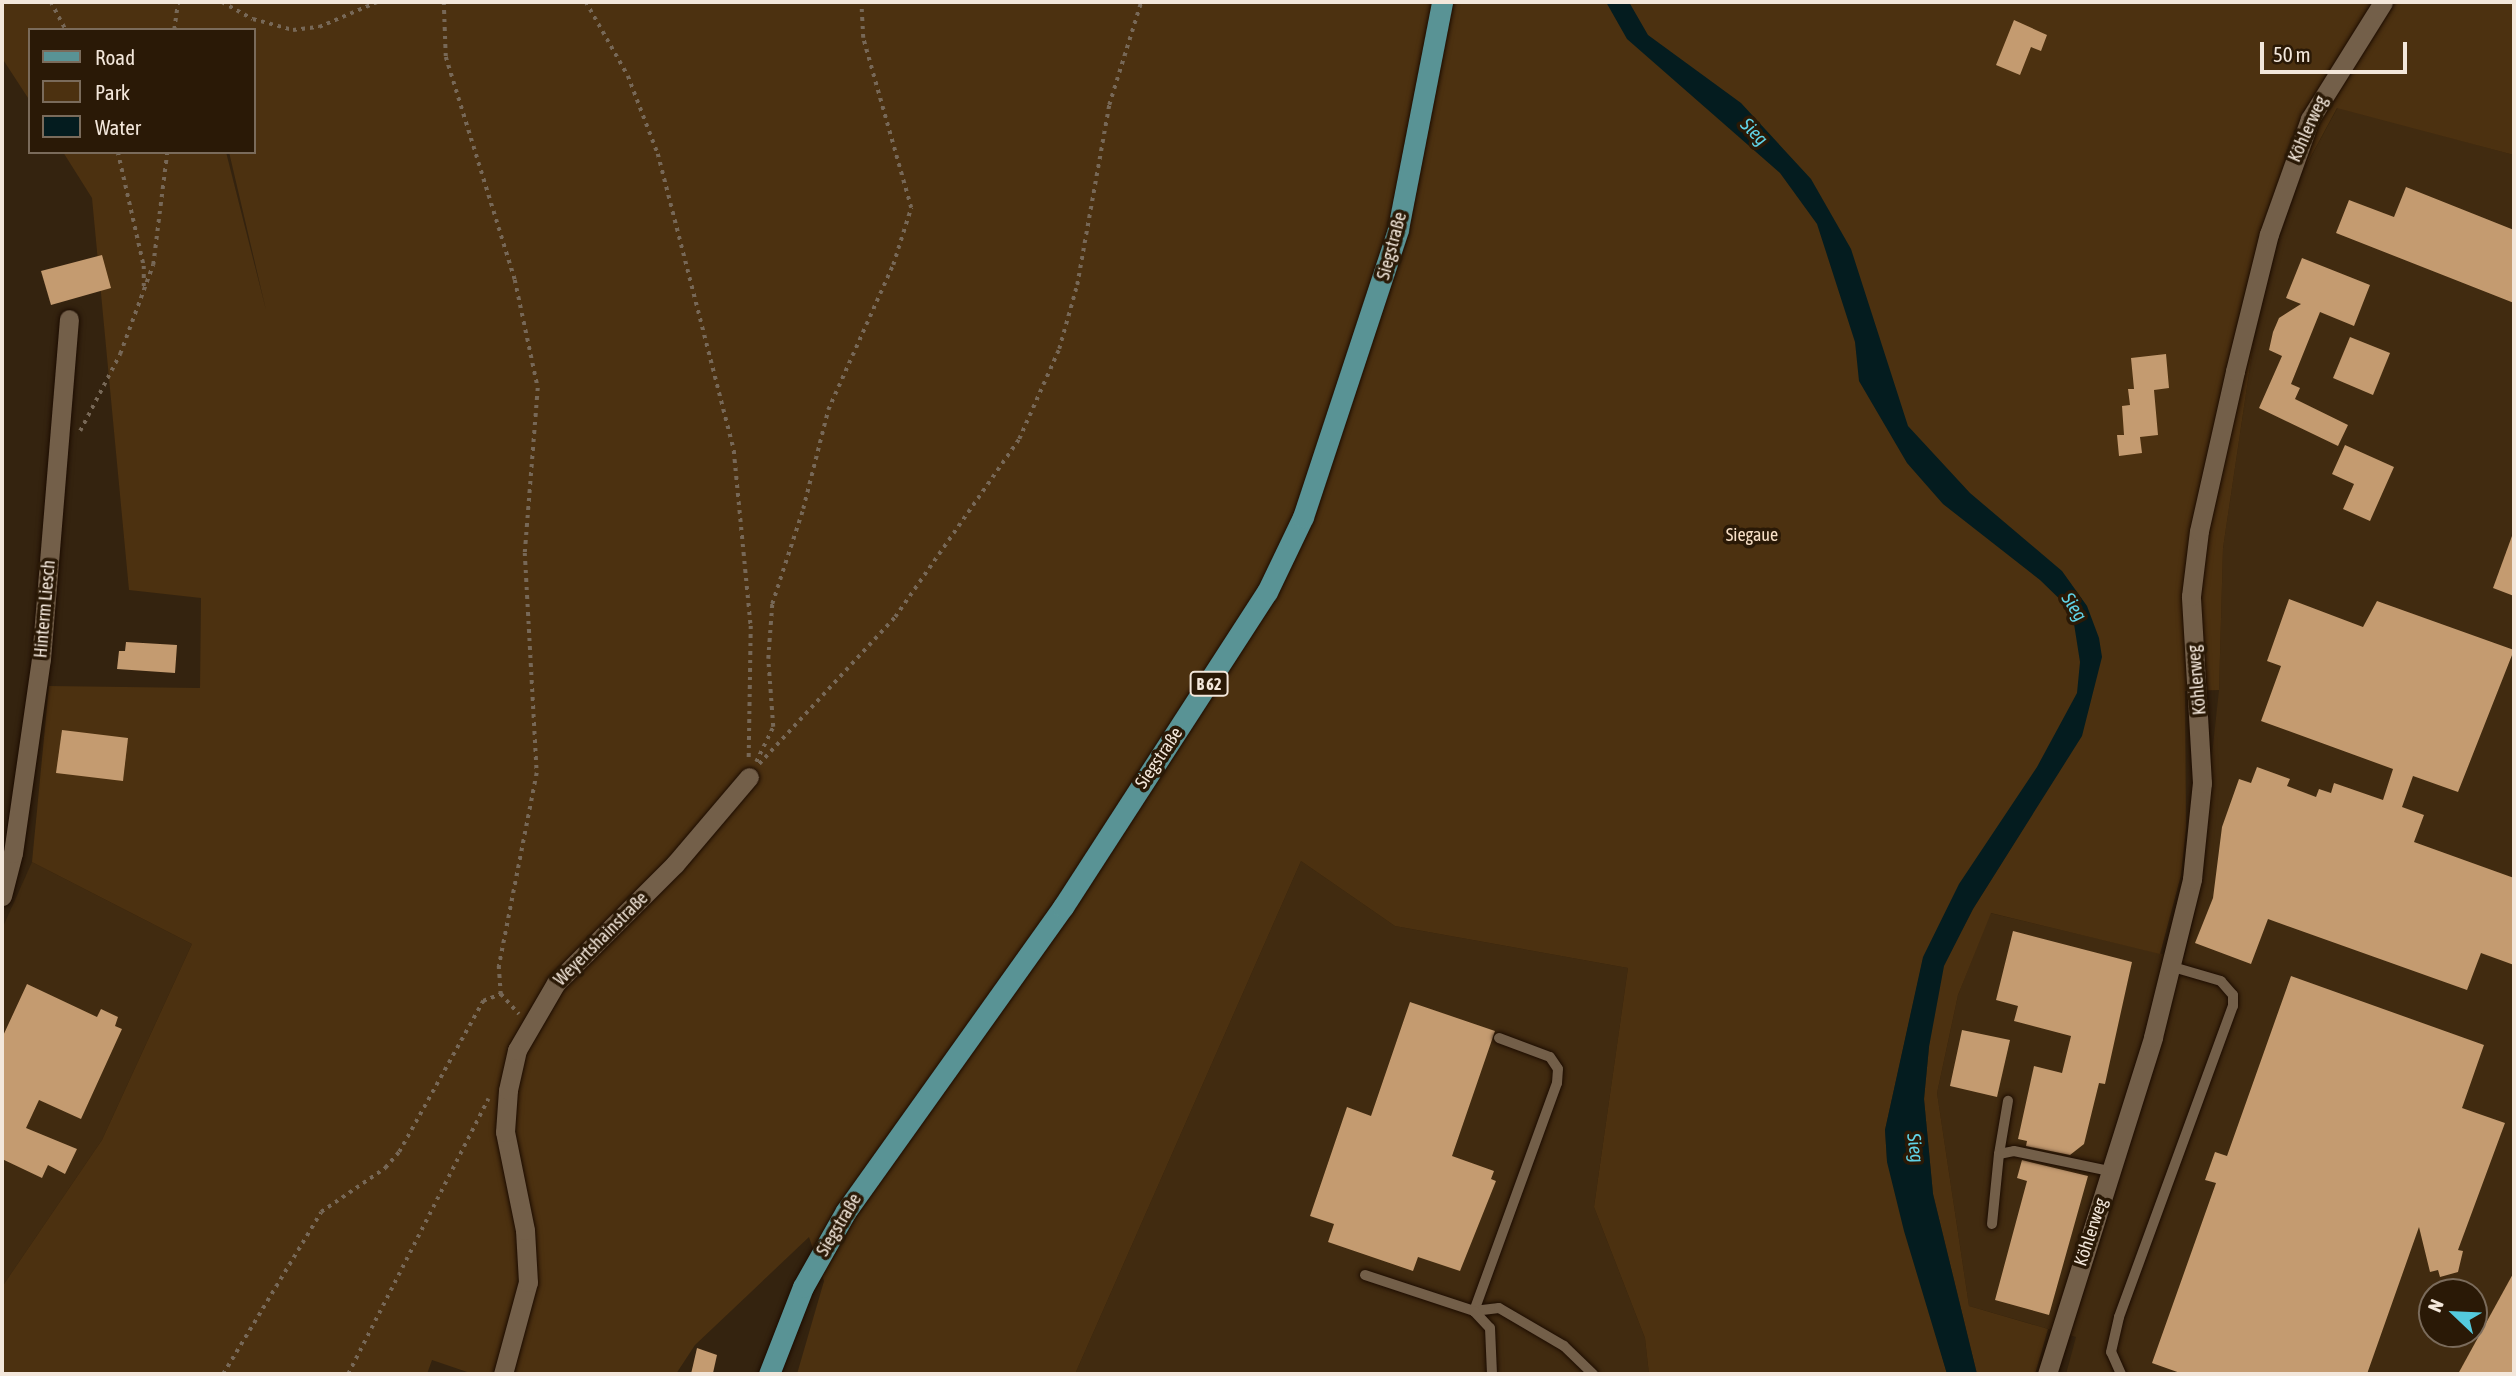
<!DOCTYPE html>
<meta charset="utf-8">
<style>
body{margin:0}
#map{position:relative;width:2516px;height:1376px;overflow:hidden;background:#34230f;font-family:"Asap Condensed",sans-serif}
div>[style]{position:absolute}
[style*='--x']{left:calc(var(--x)*1px);top:calc(var(--y)*1px);width:calc(var(--w)*1px);rotate:calc(var(--a)*1deg)}
.built>*{inset:0;background:#412b10}
.green>*{inset:0;background:#4c3110}
.water>*{inset:0;background:#041c1f}
.building>*{inset:0;background:#c49b70}
.path>*{height:3.5px;margin-top:-1.75px;transform-origin:0;background:repeating-linear-gradient(90deg,#776857 0 3.5px,transparent 0 8.5px)}
.roads{filter:drop-shadow(0 0 2px #1c0c00) drop-shadow(0 0 2px #1c0c00)}
.lane>*{height:10px;margin:-5px;padding:0 5px;transform-origin:5px;border-radius:5px;background:#735f49}
.street>*{height:19px;margin:-9.5px;padding:0 9.5px;transform-origin:9.5px;border-radius:9.5px;background:#735f49}
.primary>*{height:21px;margin:-10.5px;padding:0 10.5px;transform-origin:10.5px;border-radius:10.5px;background:#599395}
span{translate:-50% -50%;white-space:nowrap;text-align:center;line-height:1.15;-webkit-text-stroke:7px #2a1906;paint-order:stroke}
.shield-label span{padding:2px 5px;background:#2a1906;border:2px solid;border-radius:5px;-webkit-text-stroke-width:0}
.shield-label{font-size:16px;color:#f3e7db;font-weight:700}
.street-label{font-size:18px;color:#f3e7db}
.park-label{font-size:18px;color:#f7dfc6}
.water-label{font-size:19px;color:#61d3e6;font-style:italic}
.frame{position:absolute;inset:0;border:4px solid #f3e7db;pointer-events:none}
.legend{position:absolute;left:28px;top:28px;width:228px;height:126px;box-sizing:border-box;background:#2a1906;border:2px solid #7a6b5b;margin:0;padding:9px 12px;list-style:none;font-size:21px;color:#f3e7db}
.legend li{display:flex;align-items:center;gap:14px;height:35px}
.legend b{width:35px;border:2px solid #7a6b5b}
.north{position:absolute;left:2418px;top:1278px;width:70px;height:70px;box-sizing:border-box;background:#2a1906;border:2px solid #7a6b5b;border-radius:50%;rotate:293deg;font-size:19px;font-weight:700;line-height:28px;text-align:center;color:#f3e7db}
.north::after{content:'';display:block;margin:auto;width:24px;height:32px;background:#54cadd;clip-path:polygon(50% 0,100% 100%,50% 72%,0 100%)}
.scale{position:absolute;left:2260px;top:42px;width:147px;height:32px;box-sizing:border-box;border:4px solid #f3e7db;border-top:0;padding-left:9px;font-size:21px;line-height:24px;white-space:nowrap;color:#f3e7db;-webkit-text-stroke:5px #2a1906;paint-order:stroke}
</style>
<div id="map">
<div class="built">
<div style="clip-path:polygon(evenodd,2338px 107px,2514px 155px,2514px 1374px,2066px 1374px,2076px 1337px,1969px 1306px,1937px 1093px,1958px 995px,1990px 913px,2184px 959px,2195px 913px,2219px 690px,2223px 548px,2270px 232px,2338px 107px,2432px 1292px,2474px 1292px,2474px 1334px,2432px 1334px,2432px 1292px)"></div>
<div style="clip-path:polygon(1301px 861px,1395px 926px,1628px 968px,1594px 1207px,1645px 1338px,1649px 1374px,1075px 1374px)"></div>
<div style="clip-path:polygon(32px 862px,192px 944px,102px 1140px,2px 1287px,2px 929px)"></div>
</div>
<div class="green">
<div style="clip-path:polygon(evenodd,2px 2px,2514px 2px,2514px 155px,2337px 108px,2270px 232px,2223px 548px,2219px 690px,2185px 691px,2186px 828px,2181px 875px,2160px 954px,1991px 913px,1958px 995px,1937px 1093px,1969px 1306px,2048px 1329px,2035px 1374px,1977px 1374px,1933px 1194px,1924px 1099px,1929px 1047px,1923px 959px,1885px 1130px,1887px 1159px,1947px 1374px,1649px 1374px,1645px 1338px,1594px 1207px,1628px 968px,1395px 926px,1301px 861px,1075px 1374px,797px 1374px,824px 1281px,809px 1237px,695px 1345px,676px 1374px,473px 1374px,432px 1360px,427px 1374px,2px 1374px,2px 1287px,102px 1140px,192px 944px,32px 862px,49px 686px,200px 688px,201px 598px,129px 590px,92px 198px,63px 152px,226px 152px,266px 310px,229px 152px,254px 152px,254px 30px,30px 30px,30px 101px,2px 58px,2px 2px,2029px 819px,1973px 909px,1962px 930px,1972px 899px,2029px 819px)"></div>
</div>
<div class="water">
<div style="clip-path:polygon(1606px 2px,1629px 2px,1648px 35px,1741px 103px,1811px 179px,1851px 249px,1908px 426px,1970px 493px,2062px 571px,2087px 606px,2099px 638px,2102px 657px,2082px 736px,1973px 909px,1944px 966px,1929px 1047px,1924px 1099px,1933px 1194px,1977px 1374px,1947px 1374px,1904px 1231px,1887px 1162px,1885px 1130px,1923px 957px,1959px 884px,2037px 767px,2077px 693px,2080px 662px,2072px 611px,2040px 580px,1943px 504px,1907px 463px,1859px 381px,1855px 342px,1817px 224px,1780px 173px,1627px 39px)"></div>
</div>
<div class="building">
<div style="clip-path:polygon(2014px 20px,2047px 35px,2041px 51px,2031px 47px,2020px 75px,1996px 65px)"></div>
<div style="clip-path:polygon(2406px 187px,2514px 230px,2514px 303px,2336px 233px,2349px 200px,2394px 217px)"></div>
<div style="clip-path:polygon(102px 255px,111px 288px,51px 305px,41px 271px)"></div>
<div style="clip-path:polygon(2302px 258px,2370px 285px,2354px 326px,2320px 312px,2291px 384px,2300px 388px,2295px 399px,2348px 425px,2338px 446px,2259px 408px,2282px 356px,2269px 350px,2273px 332px,2279px 318px,2301px 304px,2286px 298px)"></div>
<div style="clip-path:polygon(2350px 337px,2390px 353px,2373px 395px,2333px 378px)"></div>
<div style="clip-path:polygon(2166px 354px,2169px 388px,2154px 390px,2158px 435px,2140px 437px,2142px 453px,2119px 456px,2117px 435px,2124px 435px,2122px 406px,2130px 405px,2128px 389px,2134px 389px,2131px 358px)"></div>
<div style="clip-path:polygon(2345px 445px,2394px 467px,2370px 521px,2343px 509px,2354px 484px,2332px 474px)"></div>
<div style="clip-path:polygon(2512px 536px,2514px 536px,2514px 596px,2493px 588px)"></div>
<div style="clip-path:polygon(2289px 599px,2363px 627px,2377px 601px,2514px 650px,2458px 792px,2413px 776px,2402px 807px,2424px 815px,2414px 842px,2514px 878px,2514px 965px,2481px 953px,2467px 990px,2268px 919px,2251px 964px,2195px 943px,2213px 898px,2222px 827px,2239px 779px,2251px 783px,2257px 767px,2290px 779px,2287px 786px,2316px 797px,2319px 789px,2331px 793px,2334px 783px,2383px 800px,2393px 769px,2261px 721px,2281px 666px,2267px 661px)"></div>
<div style="clip-path:polygon(126px 642px,177px 645px,175px 673px,117px 669px,119px 651px,125px 651px)"></div>
<div style="clip-path:polygon(62px 730px,128px 738px,123px 781px,56px 773px)"></div>
<div style="clip-path:polygon(2013px 931px,2132px 962px,2105px 1084px,2099px 1083px,2084px 1144px,2070px 1155px,2026px 1146px,2027px 1141px,2018px 1139px,2034px 1066px,2062px 1073px,2071px 1036px,2014px 1021px,2018px 1006px,1996px 1000px)"></div>
<div style="clip-path:polygon(2291px 976px,2484px 1045px,2462px 1108px,2505px 1123px,2458px 1250px,2463px 1251px,2458px 1272px,2440px 1277px,2438px 1270px,2430px 1272px,2419px 1227px,2367px 1374px,2183px 1374px,2152px 1363px,2216px 1183px,2205px 1180px,2215px 1152px,2227px 1156px)"></div>
<div style="clip-path:polygon(27px 984px,97px 1017px,101px 1009px,118px 1017px,115px 1026px,122px 1029px,81px 1119px,39px 1100px,26px 1128px,77px 1149px,65px 1174px,48px 1165px,42px 1178px,2px 1159px,2px 1038px)"></div>
<div style="clip-path:polygon(1410px 1002px,1495px 1031px,1452px 1156px,1494px 1171px,1491px 1179px,1496px 1181px,1460px 1271px,1418px 1257px,1413px 1271px,1328px 1242px,1334px 1224px,1310px 1216px,1347px 1107px,1371px 1116px)"></div>
<div style="clip-path:polygon(1962px 1030px,2010px 1040px,1997px 1097px,1950px 1086px)"></div>
<div style="clip-path:polygon(2022px 1160px,2088px 1176px,2049px 1315px,1995px 1300px,2027px 1181px,2017px 1178px)"></div>
<div style="clip-path:polygon(2514px 1272px,2514px 1374px,2458px 1374px)"></div>
<div style="clip-path:polygon(697px 1348px,717px 1355px,713px 1373px,691px 1374px)"></div>
</div>
<div class="path">
<div style="--x:51;--y:2;--w:32;--a:62"></div>
<div style="--x:222;--y:2;--w:35;--a:29"></div>
<div style="--x:253;--y:19;--w:41;--a:15.4"></div>
<div style="--x:293;--y:30;--w:26;--a:-7"></div>
<div style="--x:319;--y:27;--w:63;--a:-23.3"></div>
<div style="--x:444;--y:2;--w:55;--a:87.9"></div>
<div style="--x:446;--y:57;--w:233;--a:72.8"></div>
<div style="--x:515;--y:280;--w:110;--a:78"></div>
<div style="--x:538;--y:388;--w:166;--a:94.5"></div>
<div style="--x:525;--y:553;--w:220;--a:86.9"></div>
<div style="--x:537;--y:773;--w:197;--a:101.1"></div>
<div style="--x:499;--y:966;--w:28;--a:86"></div>
<div style="--x:586;--y:2;--w:85;--a:60.4"></div>
<div style="--x:628;--y:76;--w:84;--a:69"></div>
<div style="--x:658;--y:154;--w:307;--a:75.6"></div>
<div style="--x:734;--y:451;--w:176;--a:84.5"></div>
<div style="--x:751;--y:626;--w:134;--a:90.9"></div>
<div style="--x:174;--y:30;--w:28;--a:-82"></div>
<div style="--x:118;--y:152;--w:117;--a:77.2"></div>
<div style="--x:144;--y:266;--w:21;--a:90"></div>
<div style="--x:80;--y:431;--w:87;--a:-62.5"></div>
<div style="--x:120;--y:354;--w:95;--a:-69.7"></div>
<div style="--x:153;--y:265;--w:114;--a:-82.9"></div>
<div style="--x:756;--y:762;--w:39;--a:-64"></div>
<div style="--x:773;--y:727;--w:68;--a:-94.2"></div>
<div style="--x:768;--y:659;--w:55;--a:-85.8"></div>
<div style="--x:772;--y:604;--w:100;--a:-71.9"></div>
<div style="--x:803;--y:509;--w:102;--a:-75.8"></div>
<div style="--x:828;--y:410;--w:159;--a:-65.9"></div>
<div style="--x:893;--y:265;--w:60;--a:-72.5"></div>
<div style="--x:911;--y:208;--w:177;--a:-105.8"></div>
<div style="--x:863;--y:38;--w:36;--a:-93"></div>
<div style="--x:759;--y:764;--w:200;--a:-47.2"></div>
<div style="--x:895;--y:617;--w:217;--a:-55.1"></div>
<div style="--x:1019;--y:439;--w:98;--a:-66"></div>
<div style="--x:1059;--y:349;--w:66;--a:-74.3"></div>
<div style="--x:1077;--y:285;--w:183;--a:-79.9"></div>
<div style="--x:1109;--y:105;--w:108;--a:-72.7"></div>
<div style="--x:223;--y:1374;--w:189;--a:-58.8"></div>
<div style="--x:321;--y:1212;--w:78;--a:-34.5"></div>
<div style="--x:385;--y:1168;--w:21;--a:-49"></div>
<div style="--x:399;--y:1152;--w:173;--a:-60.9"></div>
<div style="--x:483;--y:1001;--w:19;--a:-21"></div>
<div style="--x:501;--y:994;--w:27;--a:48"></div>
<div style="--x:348;--y:1374;--w:309;--a:-63"></div>
</div>
<div class="roads">
<div class="lane">
<div style="--x:1499;--y:1038;--w:54;--a:20.4"></div>
<div style="--x:1550;--y:1057;--w:14;--a:56"></div>
<div style="--x:1558;--y:1069;--w:14;--a:94"></div>
<div style="--x:1557;--y:1083;--w:243;--a:110"></div>
<div style="--x:1474;--y:1311;--w:25;--a:-7"></div>
<div style="--x:1499;--y:1308;--w:75;--a:30.3"></div>
<div style="--x:1564;--y:1346;--w:40;--a:44"></div>
<div style="--x:1999;--y:1154;--w:54;--a:-80.4"></div>
<div style="--x:1992;--y:1224;--w:70;--a:-84.3"></div>
<div style="--x:1999;--y:1154;--w:15;--a:-11"></div>
<div style="--x:2014;--y:1151;--w:98;--a:11.8"></div>
<div style="--x:1365;--y:1275;--w:115;--a:18.3"></div>
<div style="--x:1474;--y:1311;--w:23;--a:47"></div>
<div style="--x:1490;--y:1328;--w:46;--a:87.5"></div>
<div style="--x:2121;--y:1374;--w:24;--a:-114"></div>
<div style="--x:2111;--y:1352;--w:36;--a:-77"></div>
<div style="--x:2119;--y:1317;--w:331;--a:-69.9"></div>
<div style="--x:2233;--y:1006;--w:11;--a:-90"></div>
<div style="--x:2233;--y:995;--w:18;--a:-131"></div>
<div style="--x:2221;--y:981;--w:50;--a:-163.7"></div>
</div>
<div class="street">
<div style="--x:2;--y:896;--w:44;--a:-75.7"></div>
<div style="--x:13;--y:853;--w:196;--a:-81.8"></div>
<div style="--x:41;--y:659;--w:341;--a:-85.3"></div>
<div style="--x:503;--y:1374;--w:95;--a:-74.8"></div>
<div style="--x:528;--y:1282;--w:52;--a:-93.3"></div>
<div style="--x:525;--y:1230;--w:100;--a:-101.5"></div>
<div style="--x:505;--y:1132;--w:42;--a:-85.9"></div>
<div style="--x:508;--y:1090;--w:41;--a:-77.3"></div>
<div style="--x:517;--y:1050;--w:78;--a:-59.8"></div>
<div style="--x:556;--y:983;--w:168;--a:-45"></div>
<div style="--x:675;--y:864;--w:114;--a:-49.6"></div>
<div style="--x:2047;--y:1374;--w:353;--a:-72.5"></div>
<div style="--x:2153;--y:1037;--w:163;--a:-76.1"></div>
<div style="--x:2192;--y:879;--w:97;--a:-84.1"></div>
<div style="--x:2202;--y:783;--w:187;--a:-93.4"></div>
<div style="--x:2191;--y:596;--w:65;--a:-83"></div>
<div style="--x:2199;--y:531;--w:164;--a:-77.3"></div>
<div style="--x:2235;--y:371;--w:141;--a:-76.1"></div>
<div style="--x:2269;--y:234;--w:122;--a:-70.4"></div>
<div style="--x:2310;--y:119;--w:138;--a:-58"></div>
</div>
<div class="primary">
<div style="--x:769;--y:1374;--w:93;--a:-68.7"></div>
<div style="--x:803;--y:1287;--w:87;--a:-60.5"></div>
<div style="--x:846;--y:1211;--w:374;--a:-54.5"></div>
<div style="--x:1063;--y:907;--w:375;--a:-57.1"></div>
<div style="--x:1267;--y:592;--w:83;--a:-64.4"></div>
<div style="--x:1303;--y:517;--w:303;--a:-71.7"></div>
<div style="--x:1398;--y:229;--w:231;--a:-79"></div>
</div>
</div>
<div class="shield-label">
<span style="left:1209px;top:684px">B 62</span>
</div>
<div class="street-label">
<span style="left:2308px;top:129px;rotate:-66deg">Köhlerweg</span>
<span style="left:1392px;top:246px;rotate:-75deg">Siegstraße</span>
<span style="left:45px;top:609px;rotate:-85deg">Hinterm Liesch</span>
<span style="left:2197px;top:680px;rotate:-95deg">Köhlerweg</span>
<span style="left:1159px;top:758px;rotate:-56deg">Siegstraße</span>
<span style="left:601px;top:939px;rotate:-45deg">Weyertshainstraße</span>
<span style="left:839px;top:1225px;rotate:-59deg">Siegstraße</span>
<span style="left:2091px;top:1232px;rotate:-72deg">Köhlerweg</span>
</div>
<div class="park-label">
<span style="left:1752px;top:535px">Siegaue</span>
</div>
<div class="water-label">
<span style="left:1754px;top:132px;rotate:45deg">Sieg</span>
<span style="left:2074px;top:607px;rotate:57deg">Sieg</span>
<span style="left:1915px;top:1148px;rotate:82deg">Sieg</span>
</div>
<div class="frame"></div>
<ul class="legend">
<li><b style="height:9px;background:#599395"></b>Road</li>
<li><b style="height:19px;background:#4c3110"></b>Park</li>
<li><b style="height:19px;background:#041c1f"></b>Water</li>
</ul>
<div class="north">N</div>
<div class="scale">50 m</div>
</div>
